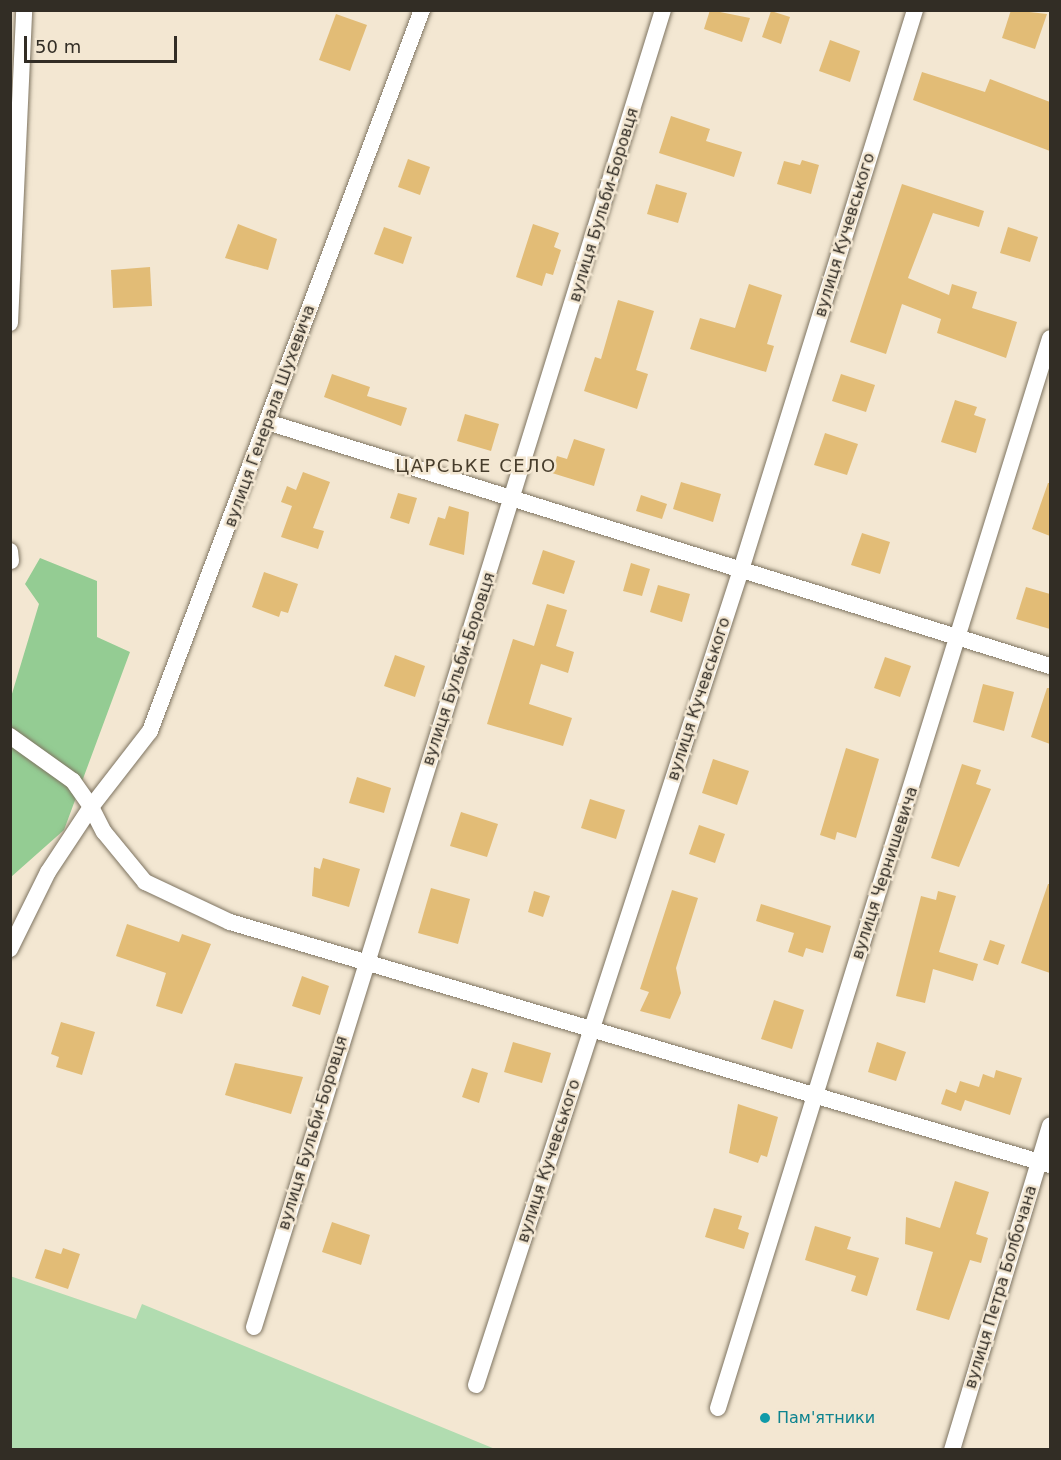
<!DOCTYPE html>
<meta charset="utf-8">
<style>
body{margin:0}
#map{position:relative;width:1061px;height:1460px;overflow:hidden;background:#f3e7d2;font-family:"DejaVu Sans",sans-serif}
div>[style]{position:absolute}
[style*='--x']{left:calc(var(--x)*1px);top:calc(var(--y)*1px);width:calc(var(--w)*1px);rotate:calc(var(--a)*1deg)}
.green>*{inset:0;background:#b1dcb0}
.forest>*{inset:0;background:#94cc93}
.building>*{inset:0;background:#e2bc76}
.roads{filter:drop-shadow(0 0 2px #7e7461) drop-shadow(0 0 2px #7e7461)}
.minor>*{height:16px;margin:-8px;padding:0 8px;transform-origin:8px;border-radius:8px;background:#fff}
.dots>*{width:16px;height:16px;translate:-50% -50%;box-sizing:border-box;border:3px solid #f3e7d2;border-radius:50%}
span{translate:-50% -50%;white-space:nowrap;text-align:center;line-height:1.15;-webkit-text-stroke:5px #f3e7d2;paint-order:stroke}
.street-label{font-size:16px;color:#322d25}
.culture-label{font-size:16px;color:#0d838f}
.left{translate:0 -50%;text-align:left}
.neighbourhood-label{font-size:18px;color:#463c2b;letter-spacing:1.5px}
.frame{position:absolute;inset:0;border:12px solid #322d25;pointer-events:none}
.scale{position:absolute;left:24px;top:36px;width:153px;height:27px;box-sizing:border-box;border:3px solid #322d25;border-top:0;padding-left:8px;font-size:18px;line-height:21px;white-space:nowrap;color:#322d25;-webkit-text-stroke:4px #f3e7d2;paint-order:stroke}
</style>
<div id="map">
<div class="green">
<div style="clip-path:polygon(10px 1276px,136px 1319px,142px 1304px,495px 1449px,11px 1449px)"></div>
</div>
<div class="forest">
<div style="clip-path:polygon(40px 558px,97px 581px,97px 637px,130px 652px,64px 830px,11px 877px,11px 697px,39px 604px,25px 584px)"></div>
</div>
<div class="building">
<div style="clip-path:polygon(710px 10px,750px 18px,742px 42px,704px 29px)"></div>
<div style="clip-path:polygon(1011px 10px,1047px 14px,1035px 49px,1002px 38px)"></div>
<div style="clip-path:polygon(771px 11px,790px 17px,781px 44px,762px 37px)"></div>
<div style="clip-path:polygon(336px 14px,367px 25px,350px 71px,319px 60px)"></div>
<div style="clip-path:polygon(830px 40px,860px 51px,850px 82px,819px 71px)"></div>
<div style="clip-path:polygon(922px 72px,985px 92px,990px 79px,1050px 102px,1050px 151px,913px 100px)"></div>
<div style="clip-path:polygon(671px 116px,710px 129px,706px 141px,742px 152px,734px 177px,659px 153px)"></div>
<div style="clip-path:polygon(408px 159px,430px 167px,420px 195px,398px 187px)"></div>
<div style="clip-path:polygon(802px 160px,819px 165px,811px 194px,777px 184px,784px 161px,800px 165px)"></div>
<div style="clip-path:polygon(656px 184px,687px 193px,678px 223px,647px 214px)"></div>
<div style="clip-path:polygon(902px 184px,984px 211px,979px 227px,933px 213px,908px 278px,949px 295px,952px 284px,977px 292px,972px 308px,1017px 322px,1006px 358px,937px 333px,941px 319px,902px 304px,886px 354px,850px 342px)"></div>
<div style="clip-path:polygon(238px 224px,277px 239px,268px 270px,225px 258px)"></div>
<div style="clip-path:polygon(533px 224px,559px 233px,554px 247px,561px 250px,553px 275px,546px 273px,542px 286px,516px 277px)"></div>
<div style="clip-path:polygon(384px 227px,412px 237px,403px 264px,374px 254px)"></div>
<div style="clip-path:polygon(1008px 227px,1038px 237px,1030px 262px,1000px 253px)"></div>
<div style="clip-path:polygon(150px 267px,152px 306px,113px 308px,111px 270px)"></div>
<div style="clip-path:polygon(749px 284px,782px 295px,767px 344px,774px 346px,766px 372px,690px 349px,700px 318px,735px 328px)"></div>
<div style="clip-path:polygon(618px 300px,654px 311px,636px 370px,648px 374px,637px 409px,584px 391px,595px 357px,601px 359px)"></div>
<div style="clip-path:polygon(332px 374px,370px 387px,367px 396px,407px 408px,401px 426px,324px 397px)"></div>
<div style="clip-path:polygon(841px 374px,875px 385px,866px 412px,832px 401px)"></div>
<div style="clip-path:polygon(955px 400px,977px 407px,974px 415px,986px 419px,976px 453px,941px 442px)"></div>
<div style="clip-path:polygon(465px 414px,499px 424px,491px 451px,457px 441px)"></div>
<div style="clip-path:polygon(825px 433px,858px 444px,847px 475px,814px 465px)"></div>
<div style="clip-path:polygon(574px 439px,605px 449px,594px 486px,552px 473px,557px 456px,567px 459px)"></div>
<div style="clip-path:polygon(303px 472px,330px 482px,313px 528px,324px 531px,318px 549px,281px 537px,292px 506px,281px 502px,287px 486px,296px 490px)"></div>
<div style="clip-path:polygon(681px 482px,721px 494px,713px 522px,673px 509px)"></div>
<div style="clip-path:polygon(1048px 483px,1050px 483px,1050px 536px,1032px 529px)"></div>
<div style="clip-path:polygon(398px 493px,417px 498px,409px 524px,390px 518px)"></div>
<div style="clip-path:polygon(641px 495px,667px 504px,662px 519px,636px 511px)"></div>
<div style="clip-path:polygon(449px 506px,469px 512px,464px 555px,429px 545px,438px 517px,445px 519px)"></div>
<div style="clip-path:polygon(862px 533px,890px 542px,880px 574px,851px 565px)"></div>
<div style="clip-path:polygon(543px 550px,575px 561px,564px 594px,532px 584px)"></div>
<div style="clip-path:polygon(631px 563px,650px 569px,642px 596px,623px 591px)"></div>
<div style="clip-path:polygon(264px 572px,298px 584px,288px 613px,281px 611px,279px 617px,252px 607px)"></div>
<div style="clip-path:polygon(658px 585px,690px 594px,682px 622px,650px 612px)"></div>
<div style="clip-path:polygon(1026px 587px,1050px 594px,1050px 629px,1016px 619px)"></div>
<div style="clip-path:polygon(547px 604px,567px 610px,556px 646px,574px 652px,568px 673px,541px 664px,529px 704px,572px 718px,563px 746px,487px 724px,513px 639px,534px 646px)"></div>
<div style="clip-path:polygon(395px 655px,425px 666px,415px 697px,384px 686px)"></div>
<div style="clip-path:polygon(885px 657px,911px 666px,900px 697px,874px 688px)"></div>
<div style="clip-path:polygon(983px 684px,1014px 692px,1004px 731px,973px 722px)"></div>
<div style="clip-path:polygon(1047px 688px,1050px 688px,1050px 744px,1031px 737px)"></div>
<div style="clip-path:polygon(846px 748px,879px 759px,856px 838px,837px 832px,835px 840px,820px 835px)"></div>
<div style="clip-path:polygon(713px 759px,749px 771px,737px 805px,702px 793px)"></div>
<div style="clip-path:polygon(962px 764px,981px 770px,976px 784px,991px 789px,959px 867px,931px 858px)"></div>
<div style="clip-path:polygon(357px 777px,391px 788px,384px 813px,349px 803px)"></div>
<div style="clip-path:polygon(590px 799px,625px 810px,616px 839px,581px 828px)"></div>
<div style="clip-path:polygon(461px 812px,498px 824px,487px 857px,450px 846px)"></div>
<div style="clip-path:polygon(699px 825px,725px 834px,715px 863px,689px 854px)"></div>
<div style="clip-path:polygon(323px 858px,360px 869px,349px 907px,312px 896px,314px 867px,320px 869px)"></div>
<div style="clip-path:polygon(1048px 884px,1050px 884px,1050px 973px,1021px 963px)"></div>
<div style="clip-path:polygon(431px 888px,470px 899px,458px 944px,418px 933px)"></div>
<div style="clip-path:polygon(672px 890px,698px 898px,676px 968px,681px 993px,670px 1019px,640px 1011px,649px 992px,640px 989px)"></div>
<div style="clip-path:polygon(534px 891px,550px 896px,543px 917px,528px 912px)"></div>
<div style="clip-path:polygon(938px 891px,956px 896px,939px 952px,978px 964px,973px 981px,933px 969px,925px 1003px,896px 996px,921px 896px,936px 900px)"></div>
<div style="clip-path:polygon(761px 904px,831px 926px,823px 953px,806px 948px,803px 957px,788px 952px,794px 933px,756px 921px)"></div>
<div style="clip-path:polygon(127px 924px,179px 942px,182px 934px,211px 944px,182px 1014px,156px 1006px,166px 973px,116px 956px)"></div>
<div style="clip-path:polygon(990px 940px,1005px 945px,998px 965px,983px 960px)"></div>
<div style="clip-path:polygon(302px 976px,329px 986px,320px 1015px,292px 1006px)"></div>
<div style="clip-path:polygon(774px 1000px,804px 1010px,792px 1049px,761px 1039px)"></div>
<div style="clip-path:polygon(61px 1022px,95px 1032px,82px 1075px,56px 1067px,59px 1057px,51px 1054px)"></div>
<div style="clip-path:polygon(513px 1042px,551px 1053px,542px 1083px,504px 1072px)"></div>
<div style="clip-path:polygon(877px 1042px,906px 1052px,896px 1081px,868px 1072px)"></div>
<div style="clip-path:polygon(235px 1063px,303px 1077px,291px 1114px,225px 1095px)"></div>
<div style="clip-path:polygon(472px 1068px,488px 1073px,479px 1103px,462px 1097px)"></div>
<div style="clip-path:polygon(996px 1070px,1022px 1078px,1010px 1115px,965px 1100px,961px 1111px,941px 1104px,946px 1089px,956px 1093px,960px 1081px,979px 1087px,983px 1074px,994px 1078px)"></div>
<div style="clip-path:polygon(738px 1104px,778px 1117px,767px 1157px,761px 1155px,758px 1163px,729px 1153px)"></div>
<div style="clip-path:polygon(955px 1181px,989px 1192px,976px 1234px,988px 1238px,981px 1263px,970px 1260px,949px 1320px,916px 1310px,933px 1252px,905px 1244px,906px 1217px,940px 1228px)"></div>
<div style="clip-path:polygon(714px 1208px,742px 1216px,738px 1229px,749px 1233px,744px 1249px,705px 1237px)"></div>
<div style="clip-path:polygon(332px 1222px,370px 1235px,361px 1265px,322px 1252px)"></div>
<div style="clip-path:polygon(815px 1226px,851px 1237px,847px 1249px,879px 1258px,867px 1296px,851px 1291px,856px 1276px,805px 1260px)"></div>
<div style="clip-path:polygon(63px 1248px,80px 1254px,68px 1289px,35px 1278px,45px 1249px,61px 1254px)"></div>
</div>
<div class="roads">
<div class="minor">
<div style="--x:422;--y:10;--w:771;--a:110.67"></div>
<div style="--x:150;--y:731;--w:96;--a:127.8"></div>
<div style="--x:91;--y:807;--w:28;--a:63"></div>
<div style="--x:104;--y:832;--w:65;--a:50.6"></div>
<div style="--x:145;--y:882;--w:94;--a:25.2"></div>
<div style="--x:230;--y:922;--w:855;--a:16.51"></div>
<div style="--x:10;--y:323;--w:313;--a:-87.4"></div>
<div style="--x:267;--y:422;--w:820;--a:17.31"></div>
<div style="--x:10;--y:551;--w:10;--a:84"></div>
<div style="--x:10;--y:736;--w:77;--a:35.5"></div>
<div style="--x:73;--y:781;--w:32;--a:55"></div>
<div style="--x:91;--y:807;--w:78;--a:123.5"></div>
<div style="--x:48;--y:872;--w:86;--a:116.3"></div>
<div style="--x:254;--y:1327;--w:1379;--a:-72.75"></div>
<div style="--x:476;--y:1385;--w:854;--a:-71.99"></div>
<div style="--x:740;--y:573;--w:590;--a:-72.73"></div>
<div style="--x:718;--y:1408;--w:1120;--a:-72.76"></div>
<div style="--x:952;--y:1450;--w:339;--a:-73.2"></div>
</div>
</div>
<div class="dots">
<div style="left:765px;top:1418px;background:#0f9aa8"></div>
</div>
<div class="street-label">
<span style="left:604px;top:205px;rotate:-73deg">вулиця Бульби-Боровця</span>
<span style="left:845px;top:235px;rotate:-73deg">вулиця Кучевського</span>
<span style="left:270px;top:416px;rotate:-70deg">вулиця Генерала Шухевича</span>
<span style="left:459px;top:669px;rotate:-72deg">вулиця Бульби-Боровця</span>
<span style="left:699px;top:699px;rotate:-72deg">вулиця Кучевського</span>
<span style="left:885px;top:873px;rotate:-72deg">вулиця Чернишевича</span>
<span style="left:313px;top:1133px;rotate:-73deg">вулиця Бульби-Боровця</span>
<span style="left:549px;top:1161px;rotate:-72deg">вулиця Кучевського</span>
<span style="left:1001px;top:1287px;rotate:-73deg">вулиця Петра Болбочана</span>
</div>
<div class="culture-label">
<span class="left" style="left:777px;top:1418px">Пам'ятники</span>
</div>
<div class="neighbourhood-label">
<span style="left:476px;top:466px">ЦАРСЬКЕ СЕЛО</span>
</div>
<div class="frame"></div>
<div class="scale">50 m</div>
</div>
